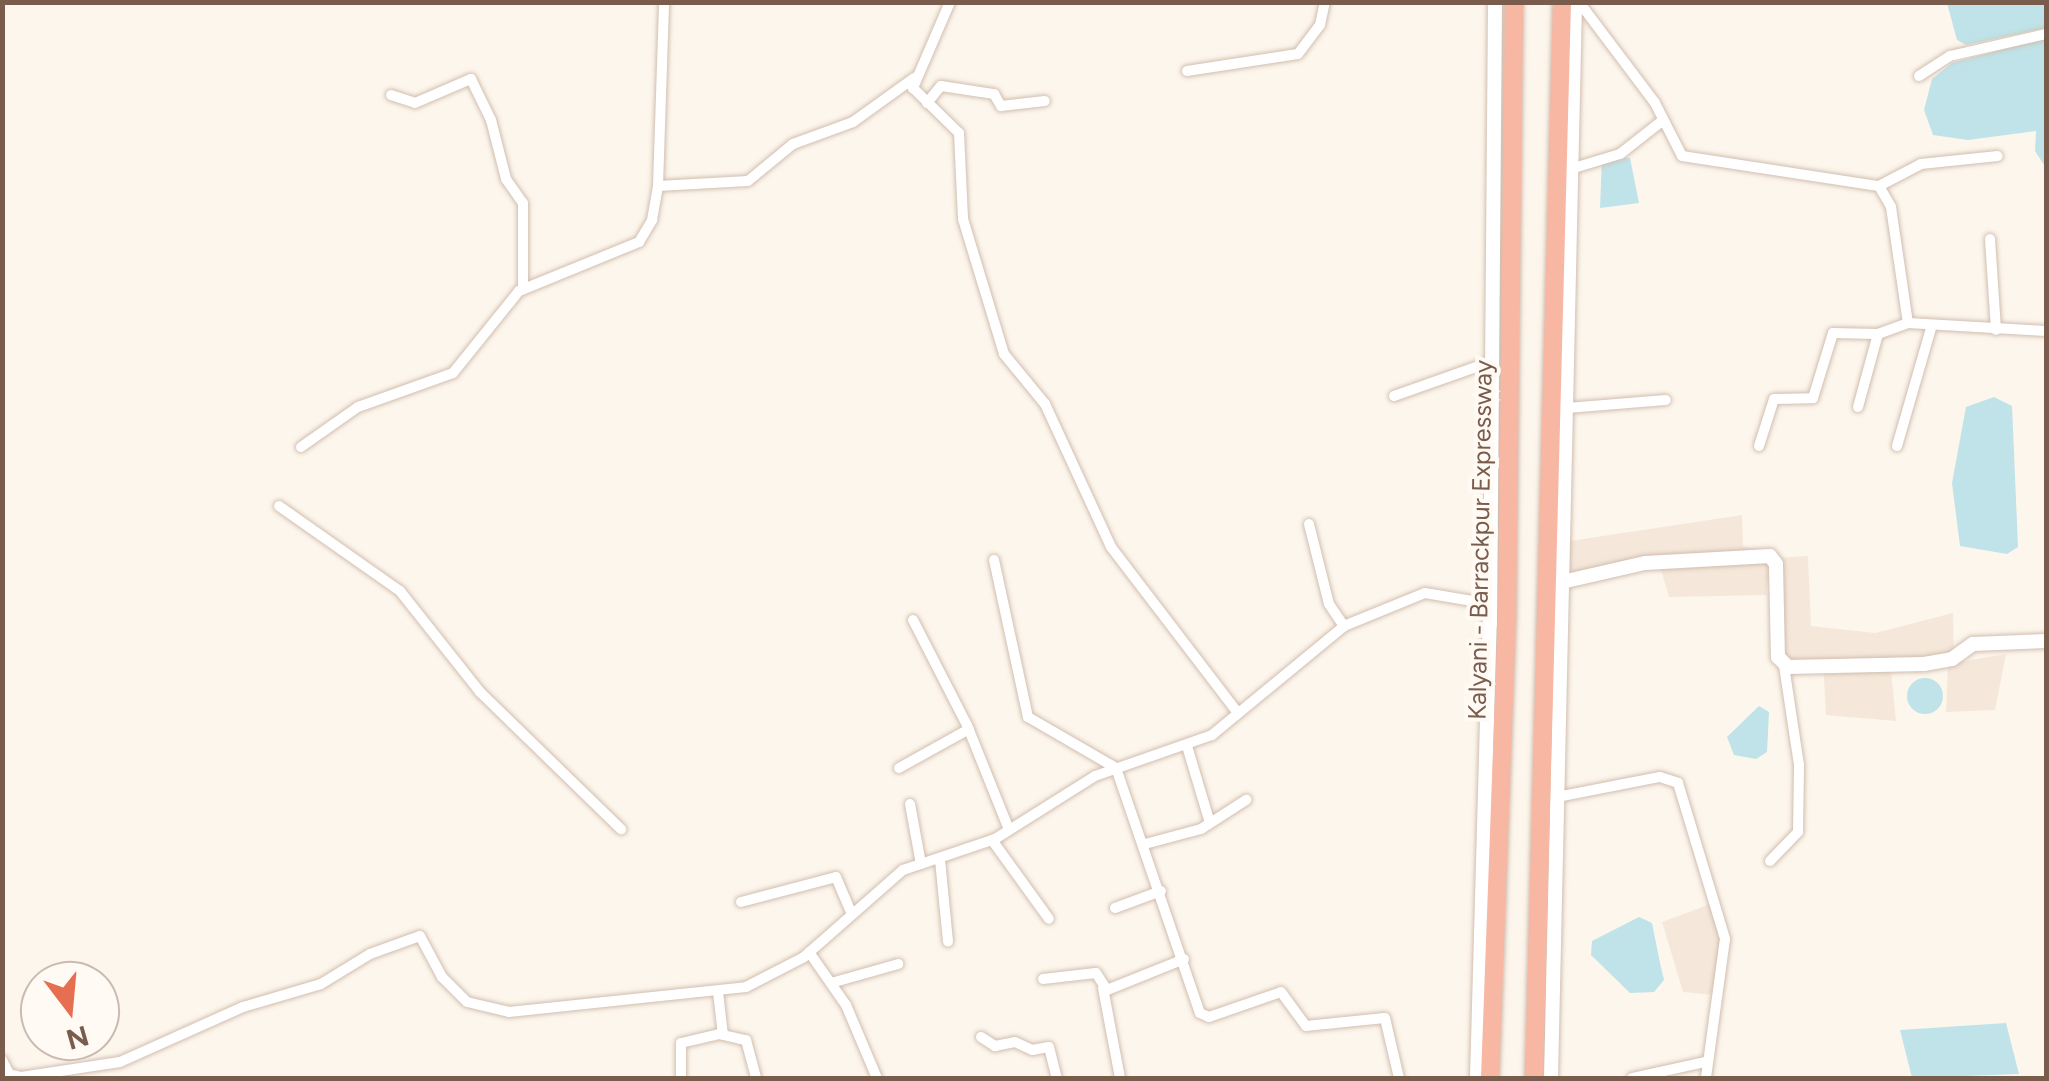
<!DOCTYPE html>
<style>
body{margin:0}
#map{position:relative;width:2049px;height:1081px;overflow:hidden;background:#fdf6ec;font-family:Figtree,sans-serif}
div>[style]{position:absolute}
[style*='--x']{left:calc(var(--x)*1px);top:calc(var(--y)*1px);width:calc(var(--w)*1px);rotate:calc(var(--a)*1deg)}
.residential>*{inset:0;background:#f5e8da}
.water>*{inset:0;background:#bfe3e8}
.round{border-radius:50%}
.roads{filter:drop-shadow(0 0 2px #d1beb0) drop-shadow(0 0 2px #d1beb0)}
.street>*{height:10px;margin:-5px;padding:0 5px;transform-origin:5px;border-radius:5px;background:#fff}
.secondary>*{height:14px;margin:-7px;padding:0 7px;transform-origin:7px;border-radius:7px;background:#fff}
.highway>*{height:18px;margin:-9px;padding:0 9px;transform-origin:9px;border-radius:9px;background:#f7b7a3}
span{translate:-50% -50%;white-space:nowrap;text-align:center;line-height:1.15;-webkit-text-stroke:8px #fffaf3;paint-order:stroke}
.street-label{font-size:25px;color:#7a5c4d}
.frame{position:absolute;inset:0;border:5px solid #7a5c4d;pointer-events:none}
.north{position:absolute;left:20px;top:961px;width:100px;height:100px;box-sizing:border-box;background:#fffaf3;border:2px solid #cabbb1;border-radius:50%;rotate:164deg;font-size:28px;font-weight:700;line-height:40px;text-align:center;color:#7a5c4d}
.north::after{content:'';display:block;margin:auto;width:35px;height:45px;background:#e76f51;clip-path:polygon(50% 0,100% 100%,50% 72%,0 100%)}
</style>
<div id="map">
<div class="residential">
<div style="clip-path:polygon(1742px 515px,1743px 546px,1771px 553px,1766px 595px,1669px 597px,1658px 559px,1557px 580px,1557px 543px)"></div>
<div style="clip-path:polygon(1808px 556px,1811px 626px,1875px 633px,1953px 613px,1954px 663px,2006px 654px,1995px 710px,1946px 712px,1948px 665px,1891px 670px,1896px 721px,1826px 715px,1823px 662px,1782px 663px,1778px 558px)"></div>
<div style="clip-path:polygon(1710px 904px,1720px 940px,1713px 995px,1683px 992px,1662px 922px)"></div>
</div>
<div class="water">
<div style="clip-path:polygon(1947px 3px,2046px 3px,2046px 28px,1966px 45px,1957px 40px)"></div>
<div style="clip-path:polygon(2046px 38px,2046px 168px,2035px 151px,2036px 131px,1968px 140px,1933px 135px,1924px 110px,1932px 79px,1952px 63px)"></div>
<div style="clip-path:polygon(1602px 158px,1630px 158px,1639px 203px,1600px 208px)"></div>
<div style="clip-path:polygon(1994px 397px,2012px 406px,2018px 547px,2007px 554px,1960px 546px,1952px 483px,1966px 407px)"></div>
<div class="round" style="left:1907px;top:678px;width:36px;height:36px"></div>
<div style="clip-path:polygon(1759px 706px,1769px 712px,1767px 752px,1756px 759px,1734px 755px,1727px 737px)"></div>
<div style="clip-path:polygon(1639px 917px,1652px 923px,1660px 963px,1664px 980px,1654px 992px,1630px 993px,1591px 955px,1592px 941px)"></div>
<div style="clip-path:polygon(2006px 1023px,2019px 1074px,1912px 1078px,1900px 1030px)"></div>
</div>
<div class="roads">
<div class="street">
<div style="--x:950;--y:2;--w:94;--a:113.3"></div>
<div style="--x:913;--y:88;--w:64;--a:44.4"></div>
<div style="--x:959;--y:133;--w:86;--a:87.3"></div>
<div style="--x:963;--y:219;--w:141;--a:73.1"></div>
<div style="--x:1004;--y:354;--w:65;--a:50.6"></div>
<div style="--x:1045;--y:404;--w:157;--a:65.2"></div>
<div style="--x:1111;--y:547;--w:209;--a:52.6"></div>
<div style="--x:1579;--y:2;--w:126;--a:53"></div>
<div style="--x:1655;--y:103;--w:59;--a:63"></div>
<div style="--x:1682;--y:156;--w:199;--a:8.7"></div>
<div style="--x:1879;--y:186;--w:24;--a:60"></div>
<div style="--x:1891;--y:207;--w:117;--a:81.7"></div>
<div style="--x:1908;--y:323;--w:138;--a:3.3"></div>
<div style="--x:1187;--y:71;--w:112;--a:-8.7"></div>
<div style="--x:1298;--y:54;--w:36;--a:-53"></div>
<div style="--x:1320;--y:25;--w:24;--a:-78"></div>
<div style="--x:1919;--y:76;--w:37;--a:-33"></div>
<div style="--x:1950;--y:56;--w:98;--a:-12.9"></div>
<div style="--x:391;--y:95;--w:25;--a:18"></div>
<div style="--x:415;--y:103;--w:61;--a:-23.2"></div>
<div style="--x:471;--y:79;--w:46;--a:64"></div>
<div style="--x:491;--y:120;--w:61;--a:75.7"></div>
<div style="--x:506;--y:179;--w:29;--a:55"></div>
<div style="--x:523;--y:203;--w:86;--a:90"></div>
<div style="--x:927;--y:103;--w:22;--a:-51"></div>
<div style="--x:941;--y:86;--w:54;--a:8.6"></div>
<div style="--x:994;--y:94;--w:14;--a:60"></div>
<div style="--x:1001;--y:106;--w:44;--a:-6.5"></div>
<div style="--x:1574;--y:168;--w:48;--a:-16.9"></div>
<div style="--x:1620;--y:154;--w:53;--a:-38.2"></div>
<div style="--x:658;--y:186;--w:90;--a:-3.2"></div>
<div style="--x:748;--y:181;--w:58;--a:-39.4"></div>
<div style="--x:793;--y:144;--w:64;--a:-20.1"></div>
<div style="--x:853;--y:122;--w:75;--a:-35.8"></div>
<div style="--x:1879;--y:186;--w:47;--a:-27.6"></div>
<div style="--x:1921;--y:164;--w:77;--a:-5.9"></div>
<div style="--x:1990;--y:239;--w:91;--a:86.2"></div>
<div style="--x:1394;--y:396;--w:105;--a:-19.5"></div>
<div style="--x:1858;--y:407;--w:76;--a:-74.7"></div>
<div style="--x:1878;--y:334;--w:32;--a:-20"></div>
<div style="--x:1567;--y:408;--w:99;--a:-4.6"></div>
<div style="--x:1759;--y:446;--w:49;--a:-72.3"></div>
<div style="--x:1774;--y:399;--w:39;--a:-1"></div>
<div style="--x:1813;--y:398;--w:68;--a:-72.9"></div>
<div style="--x:1833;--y:333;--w:45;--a:1.3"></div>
<div style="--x:1897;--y:446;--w:123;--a:-73.9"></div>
<div style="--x:301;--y:447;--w:70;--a:-35.1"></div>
<div style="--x:358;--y:407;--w:101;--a:-19.7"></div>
<div style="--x:453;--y:373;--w:105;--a:-51.2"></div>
<div style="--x:519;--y:291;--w:130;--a:-22.2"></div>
<div style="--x:639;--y:242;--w:26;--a:-59"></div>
<div style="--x:652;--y:220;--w:35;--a:-80"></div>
<div style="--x:658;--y:186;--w:184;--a:-88.1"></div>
<div style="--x:279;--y:506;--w:148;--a:35.1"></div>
<div style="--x:400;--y:591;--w:129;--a:51.6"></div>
<div style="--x:480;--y:692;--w:197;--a:44.2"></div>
<div style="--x:1309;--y:524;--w:82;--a:76"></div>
<div style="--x:1329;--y:604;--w:27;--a:56"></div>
<div style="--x:994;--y:560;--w:161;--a:77.8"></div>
<div style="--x:1028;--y:717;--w:102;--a:30.1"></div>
<div style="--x:1116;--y:768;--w:259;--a:71.1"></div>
<div style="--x:1200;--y:1013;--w:10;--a:24"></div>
<div style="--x:1209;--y:1017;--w:76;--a:-19.1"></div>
<div style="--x:1281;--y:992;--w:42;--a:53.7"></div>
<div style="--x:1306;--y:1026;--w:79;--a:-5.8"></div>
<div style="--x:1385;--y:1018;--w:62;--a:76.9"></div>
<div style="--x:913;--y:620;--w:118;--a:62.8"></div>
<div style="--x:967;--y:725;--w:110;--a:68.1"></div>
<div style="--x:1187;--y:746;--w:80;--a:73.4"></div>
<div style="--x:899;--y:768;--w:80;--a:-29.1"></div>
<div style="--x:1557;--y:797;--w:105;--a:-11"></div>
<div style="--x:1660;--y:777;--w:19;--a:18"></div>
<div style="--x:1678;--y:783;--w:163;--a:73.2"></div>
<div style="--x:1725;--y:939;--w:140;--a:97.8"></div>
<div style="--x:910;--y:804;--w:61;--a:79.6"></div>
<div style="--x:992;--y:840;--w:97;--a:54.2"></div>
<div style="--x:1145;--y:844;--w:58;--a:-15"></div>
<div style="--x:1201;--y:829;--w:54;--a:-32.8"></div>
<div style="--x:940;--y:860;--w:82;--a:84.4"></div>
<div style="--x:1770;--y:861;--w:40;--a:-46"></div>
<div style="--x:1798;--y:832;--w:67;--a:-89.1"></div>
<div style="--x:1799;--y:765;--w:100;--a:-98.6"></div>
<div style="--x:741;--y:902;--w:98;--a:-14.7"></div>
<div style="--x:836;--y:877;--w:39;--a:67"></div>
<div style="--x:1115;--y:908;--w:49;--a:-20.3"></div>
<div style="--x:809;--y:952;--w:65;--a:55.1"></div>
<div style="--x:846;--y:1005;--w:79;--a:67"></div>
<div style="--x:1043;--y:979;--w:53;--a:-6.5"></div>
<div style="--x:1096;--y:973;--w:20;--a:57"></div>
<div style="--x:1107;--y:990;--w:83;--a:-21.9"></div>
<div style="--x:831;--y:983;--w:70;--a:-15.8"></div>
<div style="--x:1103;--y:988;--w:92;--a:79.3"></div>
<div style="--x:718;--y:992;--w:43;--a:83.4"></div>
<div style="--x:981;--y:1037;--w:17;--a:33"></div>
<div style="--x:995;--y:1046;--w:20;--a:-11"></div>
<div style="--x:1015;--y:1042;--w:19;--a:25"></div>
<div style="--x:1032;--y:1050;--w:17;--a:-10"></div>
<div style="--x:1049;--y:1047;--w:32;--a:76"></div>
<div style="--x:2;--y:1060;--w:16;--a:63"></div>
<div style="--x:9;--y:1074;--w:12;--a:14"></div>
<div style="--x:21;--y:1077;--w:100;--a:-8.6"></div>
<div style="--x:120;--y:1062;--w:135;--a:-24.1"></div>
<div style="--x:243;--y:1007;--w:81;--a:-16.4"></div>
<div style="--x:321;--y:984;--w:57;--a:-31.5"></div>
<div style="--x:370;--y:954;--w:53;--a:-19.8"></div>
<div style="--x:420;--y:936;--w:47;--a:61.8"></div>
<div style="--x:442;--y:977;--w:35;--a:45"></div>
<div style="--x:467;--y:1002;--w:43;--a:13.4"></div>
<div style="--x:509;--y:1012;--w:238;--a:-6"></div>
<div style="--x:746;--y:987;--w:65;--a:-27.3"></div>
<div style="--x:804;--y:957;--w:132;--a:-41.3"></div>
<div style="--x:903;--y:870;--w:97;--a:-18.6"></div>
<div style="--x:995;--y:839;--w:118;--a:-32.2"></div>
<div style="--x:1095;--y:776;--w:124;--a:-19.3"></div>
<div style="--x:1212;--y:735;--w:171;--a:-39.5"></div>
<div style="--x:1344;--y:626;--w:87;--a:-22.2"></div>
<div style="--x:1425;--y:593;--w:66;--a:9.6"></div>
<div style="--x:681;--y:1078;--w:35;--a:-90"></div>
<div style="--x:681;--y:1043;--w:39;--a:-13"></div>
<div style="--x:719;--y:1034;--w:28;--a:13"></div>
<div style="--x:746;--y:1040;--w:39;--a:75"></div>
<div style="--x:1632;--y:1078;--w:75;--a:-12.4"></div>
</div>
<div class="secondary">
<div style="--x:1562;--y:582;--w:85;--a:-12.9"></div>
<div style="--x:1645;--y:563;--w:125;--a:-3.2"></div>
<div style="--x:1770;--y:556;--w:10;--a:53"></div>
<div style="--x:1776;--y:564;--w:93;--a:88.8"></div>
<div style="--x:1778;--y:657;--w:14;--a:45"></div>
<div style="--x:1788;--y:667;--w:136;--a:-1.3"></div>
<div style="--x:1924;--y:664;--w:28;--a:-10"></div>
<div style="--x:1952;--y:659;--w:26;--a:-36"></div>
<div style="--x:1973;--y:644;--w:73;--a:-2.4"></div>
<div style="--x:1477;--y:1078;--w:454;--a:-88.4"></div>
<div style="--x:1490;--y:624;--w:622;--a:-89.54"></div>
<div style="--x:1551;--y:1078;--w:1076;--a:-88.72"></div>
</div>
<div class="highway">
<div style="--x:1490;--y:1078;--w:457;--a:-87.9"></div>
<div style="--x:1507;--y:621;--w:619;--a:-89.35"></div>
<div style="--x:1534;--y:1078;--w:1076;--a:-88.51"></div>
</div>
</div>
<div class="street-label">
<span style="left:1480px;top:540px;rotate:-89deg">Kalyani - Barrackpur Expressway</span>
</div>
<div class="frame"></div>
<div class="north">N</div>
</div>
